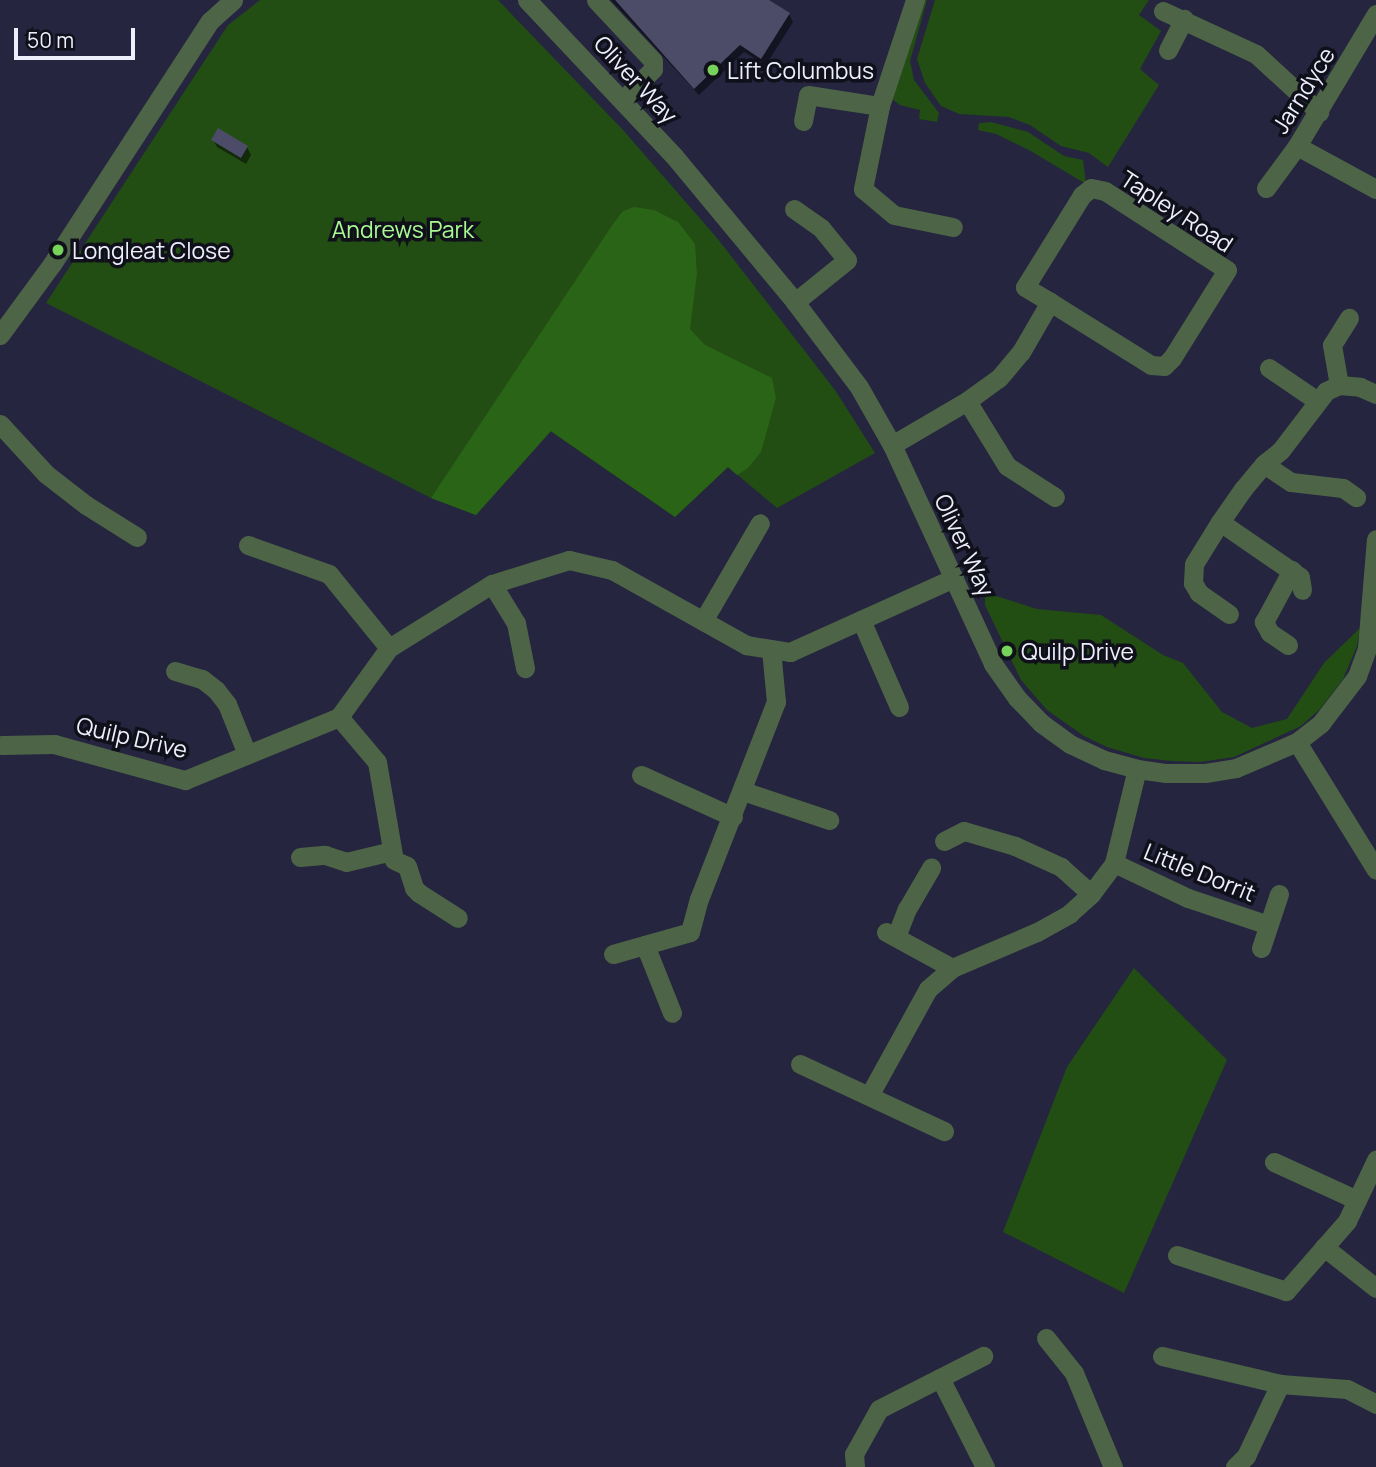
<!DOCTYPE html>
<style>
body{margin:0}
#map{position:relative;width:1376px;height:1467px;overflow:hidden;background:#25253f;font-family:Manrope,sans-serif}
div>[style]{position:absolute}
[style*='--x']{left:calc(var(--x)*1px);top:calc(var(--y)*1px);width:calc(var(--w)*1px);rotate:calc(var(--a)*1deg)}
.green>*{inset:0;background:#224e13}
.forest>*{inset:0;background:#2a6416}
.shadow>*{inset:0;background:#0007}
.building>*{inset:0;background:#4c4c69}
.minor>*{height:19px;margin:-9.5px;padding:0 9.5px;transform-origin:9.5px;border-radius:9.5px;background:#4d6546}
.dots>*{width:19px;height:19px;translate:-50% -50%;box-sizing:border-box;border:4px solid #10101b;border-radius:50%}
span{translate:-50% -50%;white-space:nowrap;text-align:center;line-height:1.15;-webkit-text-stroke:7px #10101b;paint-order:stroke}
.poi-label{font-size:23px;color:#eeeffd}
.left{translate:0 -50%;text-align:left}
.street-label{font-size:23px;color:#eeeffd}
.park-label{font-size:23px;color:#a9f992}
.scale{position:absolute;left:14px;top:28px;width:121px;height:32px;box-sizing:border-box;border:4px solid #eeeffd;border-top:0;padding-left:9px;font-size:21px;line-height:24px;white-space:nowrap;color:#eeeffd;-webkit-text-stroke:5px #10101b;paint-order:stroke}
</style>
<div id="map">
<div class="green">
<div style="clip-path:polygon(260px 0,498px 0,623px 130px,717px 238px,835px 390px,875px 453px,777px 508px,728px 467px,675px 517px,550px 431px,476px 515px,431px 498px,46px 303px,228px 25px)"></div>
<div style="clip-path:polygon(921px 0,927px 0,910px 61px,914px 80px,939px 113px,937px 122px,919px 119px,920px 110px,900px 105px,892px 99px)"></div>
<div style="clip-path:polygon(935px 0,1149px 0,1139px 15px,1161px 31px,1140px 69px,1159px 85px,1108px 167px,1089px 153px,1061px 146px,1030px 125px,1009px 117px,959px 114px,941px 106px,925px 83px,917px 59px)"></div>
<div style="clip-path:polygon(991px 122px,1028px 132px,1064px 156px,1083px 160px,1086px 184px,1029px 150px,996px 134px,978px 130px,979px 123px)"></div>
<div style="clip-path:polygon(990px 594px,1037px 609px,1101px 615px,1163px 655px,1183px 663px,1222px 712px,1252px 728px,1287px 719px,1324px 663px,1360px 628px,1357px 646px,1343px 679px,1319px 710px,1301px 726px,1234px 757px,1200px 762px,1172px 761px,1144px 758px,1107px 747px,1084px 736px,1047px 710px,1021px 680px,985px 605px,985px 597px)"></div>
<div style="clip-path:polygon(1134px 968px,1227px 1060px,1124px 1293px,1003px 1232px,1067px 1067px)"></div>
</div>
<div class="forest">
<div style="clip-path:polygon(634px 207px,654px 210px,678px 222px,695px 244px,697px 274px,690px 329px,705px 345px,772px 378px,776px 398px,761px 452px,748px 468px,737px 475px,728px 467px,675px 517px,551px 431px,476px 515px,431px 498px,613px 224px,623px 211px)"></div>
</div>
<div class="shadow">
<div style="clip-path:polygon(611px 0,766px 0,789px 14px,793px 22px,766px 65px,744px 52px,699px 95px)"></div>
<div style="clip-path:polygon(213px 140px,247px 147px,251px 155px,246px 164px,217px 147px)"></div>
</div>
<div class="building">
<div style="clip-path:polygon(615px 0,769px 0,790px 13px,761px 59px,740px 45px,694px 89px)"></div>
<div style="clip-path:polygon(218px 128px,248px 146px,241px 158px,211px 140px)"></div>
</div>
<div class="minor">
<div style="--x:527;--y:0;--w:214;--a:46.7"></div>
<div style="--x:674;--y:156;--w:190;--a:50.3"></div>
<div style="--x:795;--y:302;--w:106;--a:53"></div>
<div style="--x:859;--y:387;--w:67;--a:60.4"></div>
<div style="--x:892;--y:445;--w:241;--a:65.2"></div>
<div style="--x:993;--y:664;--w:42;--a:54.8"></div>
<div style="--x:1017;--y:698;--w:35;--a:46"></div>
<div style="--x:1041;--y:723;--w:36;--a:36"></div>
<div style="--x:1070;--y:744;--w:38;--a:25"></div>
<div style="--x:1104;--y:760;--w:34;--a:15"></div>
<div style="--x:1137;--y:769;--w:28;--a:8"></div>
<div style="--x:1165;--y:773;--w:40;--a:0"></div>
<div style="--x:1205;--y:773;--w:31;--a:-9"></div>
<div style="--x:1236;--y:768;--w:66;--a:-23.1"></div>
<div style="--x:1297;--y:742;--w:31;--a:-38"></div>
<div style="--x:1321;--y:723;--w:59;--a:-52.5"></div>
<div style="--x:1357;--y:676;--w:30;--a:-70"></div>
<div style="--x:1367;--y:648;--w:109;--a:-85.3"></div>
<div style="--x:596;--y:0;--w:83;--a:46.9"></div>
<div style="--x:653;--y:61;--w:8;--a:90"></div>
<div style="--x:653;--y:69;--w:43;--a:134.1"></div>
<div style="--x:915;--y:0;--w:112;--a:108.3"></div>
<div style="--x:880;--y:106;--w:85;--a:101.6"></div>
<div style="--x:863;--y:189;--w:40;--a:40"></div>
<div style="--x:894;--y:215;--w:60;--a:11.5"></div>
<div style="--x:1163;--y:11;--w:102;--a:24.8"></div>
<div style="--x:1256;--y:54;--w:86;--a:42.6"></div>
<div style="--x:1168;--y:50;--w:35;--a:-63"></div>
<div style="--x:803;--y:121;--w:26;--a:-79"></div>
<div style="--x:808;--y:95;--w:73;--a:8.7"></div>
<div style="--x:1297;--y:146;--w:90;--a:28.6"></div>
<div style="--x:1266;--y:188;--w:52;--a:-53.6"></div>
<div style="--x:1297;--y:146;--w:154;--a:-59.1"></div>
<div style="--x:794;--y:209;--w:33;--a:35"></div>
<div style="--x:821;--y:228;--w:41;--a:50.9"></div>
<div style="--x:847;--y:260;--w:67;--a:141.1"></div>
<div style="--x:0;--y:335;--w:88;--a:-53.8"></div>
<div style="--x:52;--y:264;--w:290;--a:-57"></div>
<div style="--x:210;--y:21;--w:31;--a:-42"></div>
<div style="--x:1269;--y:368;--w:57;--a:34.2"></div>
<div style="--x:1339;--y:385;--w:41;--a:-99.9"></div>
<div style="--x:1332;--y:345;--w:32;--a:-58"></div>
<div style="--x:967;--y:401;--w:76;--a:58.4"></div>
<div style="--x:1007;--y:466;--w:57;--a:32.9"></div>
<div style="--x:0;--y:424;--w:68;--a:47.4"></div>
<div style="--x:46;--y:474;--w:51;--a:37.8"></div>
<div style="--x:86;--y:505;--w:60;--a:32.1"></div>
<div style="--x:892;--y:445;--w:87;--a:-30.4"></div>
<div style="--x:967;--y:401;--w:39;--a:-36"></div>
<div style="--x:999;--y:378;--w:34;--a:-50"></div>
<div style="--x:1021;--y:352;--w:58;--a:-59.9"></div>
<div style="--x:1050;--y:302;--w:29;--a:-149"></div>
<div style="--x:1025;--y:287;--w:108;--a:-58.2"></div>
<div style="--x:1082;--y:195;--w:11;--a:-38"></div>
<div style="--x:1091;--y:188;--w:14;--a:12"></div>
<div style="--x:1105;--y:191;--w:145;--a:32.9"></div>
<div style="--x:1227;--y:270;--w:104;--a:122"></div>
<div style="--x:1172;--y:358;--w:11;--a:135"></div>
<div style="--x:1164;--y:366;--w:13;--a:-176"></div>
<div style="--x:1151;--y:365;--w:119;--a:-148"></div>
<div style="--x:1264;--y:464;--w:32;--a:34"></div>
<div style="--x:1291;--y:482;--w:52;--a:6.6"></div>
<div style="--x:1343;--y:488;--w:16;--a:35"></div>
<div style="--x:1220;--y:522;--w:97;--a:34.5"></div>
<div style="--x:1300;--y:577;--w:13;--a:81"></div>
<div style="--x:248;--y:545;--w:86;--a:19.7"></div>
<div style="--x:329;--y:574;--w:95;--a:51"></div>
<div style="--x:492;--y:584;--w:46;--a:58.4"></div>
<div style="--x:516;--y:623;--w:46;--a:78.7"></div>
<div style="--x:1229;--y:614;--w:37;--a:-145"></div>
<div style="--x:1199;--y:593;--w:12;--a:-121"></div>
<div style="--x:1193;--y:583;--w:19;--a:-87"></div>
<div style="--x:1194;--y:564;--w:49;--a:-58.2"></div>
<div style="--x:1220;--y:522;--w:40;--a:-55.1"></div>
<div style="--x:1243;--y:489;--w:33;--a:-50"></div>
<div style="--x:1264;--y:464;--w:22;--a:-39"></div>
<div style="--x:1281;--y:450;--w:74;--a:-52.7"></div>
<div style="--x:1326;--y:391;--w:14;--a:-25"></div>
<div style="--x:1339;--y:385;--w:21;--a:5"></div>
<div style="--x:1360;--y:387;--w:17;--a:24"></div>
<div style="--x:861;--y:620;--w:95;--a:66.4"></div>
<div style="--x:703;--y:621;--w:113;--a:-59.8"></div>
<div style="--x:1288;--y:645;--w:22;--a:-146"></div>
<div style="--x:1270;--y:633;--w:13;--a:-119"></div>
<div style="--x:1264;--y:622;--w:59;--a:-61.7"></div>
<div style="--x:175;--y:671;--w:28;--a:17"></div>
<div style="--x:202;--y:679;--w:18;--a:38"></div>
<div style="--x:216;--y:690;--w:18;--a:52"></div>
<div style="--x:227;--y:704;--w:54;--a:68.2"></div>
<div style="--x:339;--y:717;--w:59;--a:49.8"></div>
<div style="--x:377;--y:762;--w:99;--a:80.2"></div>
<div style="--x:394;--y:860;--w:14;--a:25"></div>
<div style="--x:407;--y:866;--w:23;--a:72"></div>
<div style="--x:414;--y:888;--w:7;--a:45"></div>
<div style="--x:419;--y:893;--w:46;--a:32.7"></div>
<div style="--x:1297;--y:742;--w:150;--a:58.3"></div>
<div style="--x:2;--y:745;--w:52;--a:-1.1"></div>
<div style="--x:54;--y:744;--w:136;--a:15.4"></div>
<div style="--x:185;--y:780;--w:166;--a:-22.2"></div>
<div style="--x:339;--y:717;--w:85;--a:-54.1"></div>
<div style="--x:389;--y:648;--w:121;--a:-31.9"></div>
<div style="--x:492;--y:584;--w:81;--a:-17.3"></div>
<div style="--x:569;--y:560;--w:44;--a:13.1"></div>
<div style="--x:612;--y:570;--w:154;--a:29.2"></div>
<div style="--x:746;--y:645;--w:45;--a:9"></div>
<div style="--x:790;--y:652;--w:180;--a:-24.3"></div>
<div style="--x:641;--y:775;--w:101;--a:24.5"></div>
<div style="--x:743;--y:791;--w:91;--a:18.6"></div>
<div style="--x:944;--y:841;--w:22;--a:-27"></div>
<div style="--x:964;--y:831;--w:53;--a:16.4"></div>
<div style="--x:1015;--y:846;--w:51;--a:24.5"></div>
<div style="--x:1061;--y:867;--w:40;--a:42"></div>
<div style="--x:300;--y:857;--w:25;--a:-5"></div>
<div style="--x:325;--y:855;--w:22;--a:18"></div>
<div style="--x:346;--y:862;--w:47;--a:-13.4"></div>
<div style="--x:1114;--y:863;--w:82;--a:25.3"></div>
<div style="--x:1188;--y:898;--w:84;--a:18.6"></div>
<div style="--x:886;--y:932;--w:75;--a:28.6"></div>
<div style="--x:896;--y:937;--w:30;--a:-69"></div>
<div style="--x:907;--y:909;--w:48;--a:-59.7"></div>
<div style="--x:645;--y:945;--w:73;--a:68.3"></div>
<div style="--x:1261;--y:948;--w:57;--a:-71.6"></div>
<div style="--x:613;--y:954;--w:80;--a:-15.9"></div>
<div style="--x:690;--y:932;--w:34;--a:-75"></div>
<div style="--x:699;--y:899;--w:212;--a:-68.7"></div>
<div style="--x:776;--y:702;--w:53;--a:-95.4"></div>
<div style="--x:800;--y:1064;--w:159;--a:25"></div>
<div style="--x:870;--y:1094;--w:120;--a:-61.1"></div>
<div style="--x:928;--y:989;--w:32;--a:-41"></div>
<div style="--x:952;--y:968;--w:92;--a:-23"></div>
<div style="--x:1037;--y:932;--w:37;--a:-29"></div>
<div style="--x:1069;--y:914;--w:30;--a:-42"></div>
<div style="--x:1091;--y:894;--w:39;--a:-53"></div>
<div style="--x:1114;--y:863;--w:97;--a:-76.3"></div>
<div style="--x:1274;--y:1162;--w:91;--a:24.6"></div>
<div style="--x:1324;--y:1247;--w:66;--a:38.3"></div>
<div style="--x:1177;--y:1255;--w:115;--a:18.3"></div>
<div style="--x:1286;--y:1291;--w:93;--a:-48.9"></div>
<div style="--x:1347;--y:1221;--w:68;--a:-64.6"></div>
<div style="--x:1046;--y:1338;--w:45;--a:51.3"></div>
<div style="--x:1074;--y:1373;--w:102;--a:67.5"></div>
<div style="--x:1162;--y:1356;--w:121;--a:13.3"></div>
<div style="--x:940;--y:1378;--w:100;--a:63.2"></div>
<div style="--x:855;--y:1467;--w:13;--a:-94"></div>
<div style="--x:854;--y:1454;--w:51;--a:-60.9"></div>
<div style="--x:879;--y:1409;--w:117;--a:-27"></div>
<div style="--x:1235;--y:1467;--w:16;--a:-45"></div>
<div style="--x:1246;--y:1456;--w:80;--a:-64.7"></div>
<div style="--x:1280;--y:1384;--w:67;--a:4.3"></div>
<div style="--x:1347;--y:1389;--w:33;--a:27"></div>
</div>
<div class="dots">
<div style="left:713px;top:70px;background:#76d25a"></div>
<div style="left:58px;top:250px;background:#76d25a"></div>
<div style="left:1007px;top:651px;background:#76d25a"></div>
</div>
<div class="poi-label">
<span class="left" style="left:727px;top:70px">Lift Columbus</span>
<span class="left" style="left:72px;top:250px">Longleat Close</span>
<span class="left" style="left:1021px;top:651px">Quilp Drive</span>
</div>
<div class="street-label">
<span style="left:636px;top:79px;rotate:47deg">Oliver Way</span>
<span style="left:1303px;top:90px;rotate:-58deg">Jarndyce</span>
<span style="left:1177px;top:211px;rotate:33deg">Tapley Road</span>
<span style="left:965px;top:545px;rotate:65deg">Oliver Way</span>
<span style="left:132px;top:737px;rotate:13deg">Quilp Drive</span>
<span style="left:1200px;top:872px;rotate:22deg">Little Dorrit</span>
</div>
<div class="park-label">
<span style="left:403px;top:229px">Andrews Park</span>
</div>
<div class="scale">50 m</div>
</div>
